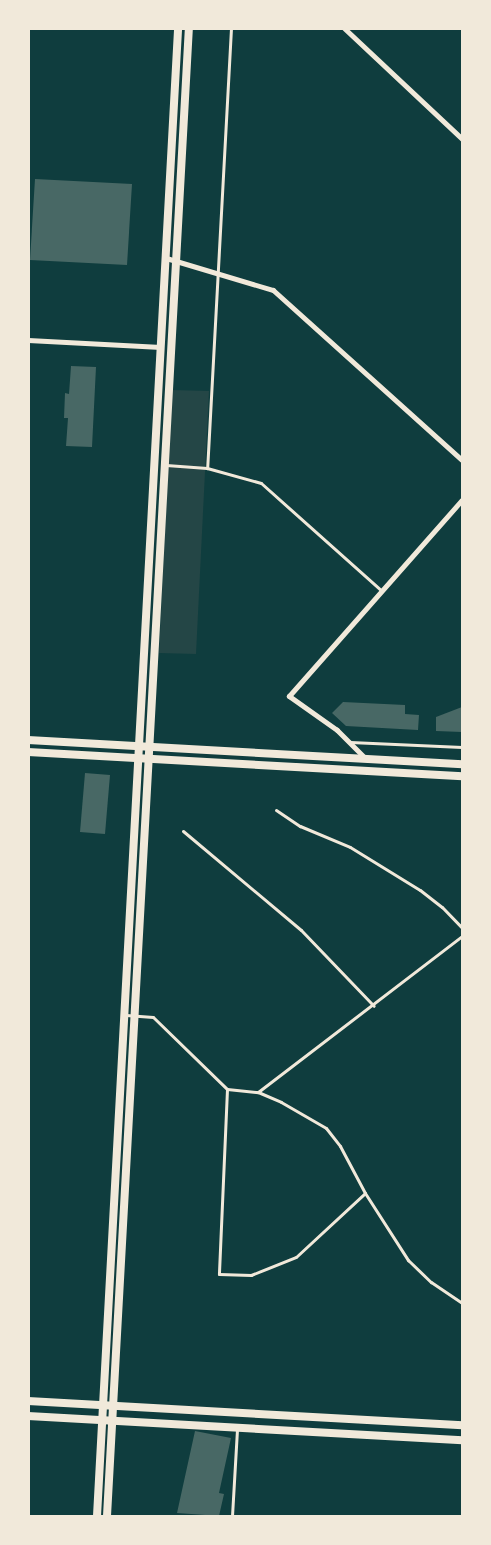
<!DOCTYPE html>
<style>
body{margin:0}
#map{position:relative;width:491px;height:1545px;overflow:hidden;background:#0f3d3e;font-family:"PT Sans",sans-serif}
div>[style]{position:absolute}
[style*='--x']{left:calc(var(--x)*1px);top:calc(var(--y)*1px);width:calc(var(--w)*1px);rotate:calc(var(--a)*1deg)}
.green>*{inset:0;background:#244646}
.building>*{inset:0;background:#486865}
.service>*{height:3px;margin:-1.5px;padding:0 1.5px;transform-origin:1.5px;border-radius:1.5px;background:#f1e9da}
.minor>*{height:5px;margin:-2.5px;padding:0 2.5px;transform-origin:2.5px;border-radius:2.5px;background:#f1e9da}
.secondary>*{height:8px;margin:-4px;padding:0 4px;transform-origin:4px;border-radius:4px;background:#f1e9da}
.primary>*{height:8px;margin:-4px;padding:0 4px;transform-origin:4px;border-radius:4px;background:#f1e9da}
span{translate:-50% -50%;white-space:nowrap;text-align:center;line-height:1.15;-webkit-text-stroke:6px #f1e9da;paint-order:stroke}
.frame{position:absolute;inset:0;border:30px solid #f1e9da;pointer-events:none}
</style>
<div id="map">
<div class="green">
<div style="clip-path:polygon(172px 390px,209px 391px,196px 654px,159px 653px)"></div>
</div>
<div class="building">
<div style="clip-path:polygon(35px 179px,132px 184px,127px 265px,30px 260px)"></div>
<div style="clip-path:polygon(71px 366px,96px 367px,92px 447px,66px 446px,68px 418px,64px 418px,65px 393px,69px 394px)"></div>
<div style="clip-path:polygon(343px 702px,405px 705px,405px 714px,419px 715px,418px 730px,346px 726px,332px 713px)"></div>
<div style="clip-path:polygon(462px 707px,462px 732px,436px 731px,436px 717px)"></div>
<div style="clip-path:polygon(85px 773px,110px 775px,105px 834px,80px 832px)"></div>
<div style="clip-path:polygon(195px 1431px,231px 1438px,219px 1493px,224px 1494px,219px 1516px,177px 1513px)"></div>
</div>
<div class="service">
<div style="--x:231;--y:28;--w:441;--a:93.1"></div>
<div style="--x:207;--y:468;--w:56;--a:15.5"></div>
<div style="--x:261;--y:483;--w:162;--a:41.8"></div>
<div style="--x:166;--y:465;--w:41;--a:4.2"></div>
<div style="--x:350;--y:742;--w:112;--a:2.6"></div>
<div style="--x:276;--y:810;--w:29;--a:34"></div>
<div style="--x:300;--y:826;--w:54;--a:22.8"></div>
<div style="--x:350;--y:847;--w:82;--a:31.6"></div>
<div style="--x:420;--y:890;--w:28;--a:38"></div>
<div style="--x:442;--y:907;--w:29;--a:46"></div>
<div style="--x:183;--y:831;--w:154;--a:40"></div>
<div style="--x:301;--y:930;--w:105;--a:46.2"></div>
<div style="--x:126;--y:1015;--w:27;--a:4"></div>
<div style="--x:153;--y:1017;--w:103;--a:44.2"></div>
<div style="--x:227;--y:1089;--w:31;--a:6"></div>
<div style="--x:258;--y:1092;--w:257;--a:-37.4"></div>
<div style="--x:227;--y:1089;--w:185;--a:92.5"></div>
<div style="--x:219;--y:1274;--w:32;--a:2"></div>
<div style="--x:251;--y:1275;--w:48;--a:-21.8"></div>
<div style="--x:296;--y:1257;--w:94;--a:-42.8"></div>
<div style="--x:258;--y:1092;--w:25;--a:23"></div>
<div style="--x:281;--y:1102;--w:52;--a:30"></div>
<div style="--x:326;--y:1128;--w:23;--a:52"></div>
<div style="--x:340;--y:1146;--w:53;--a:62"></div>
<div style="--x:365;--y:1193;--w:80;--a:57.3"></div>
<div style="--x:408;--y:1260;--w:32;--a:44"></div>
<div style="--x:431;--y:1282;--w:37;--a:34"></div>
<div style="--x:232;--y:1516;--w:88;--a:-86.7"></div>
</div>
<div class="minor">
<div style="--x:344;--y:28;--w:162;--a:43.2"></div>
<div style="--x:166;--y:258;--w:112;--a:16.7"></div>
<div style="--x:273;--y:290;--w:254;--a:42"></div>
<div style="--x:28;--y:340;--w:133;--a:3"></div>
<div style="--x:365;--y:758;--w:40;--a:-135"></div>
<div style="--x:337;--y:730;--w:59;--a:-144.7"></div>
<div style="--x:289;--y:696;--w:261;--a:-48.6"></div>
</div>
<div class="secondary">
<div style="--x:28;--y:740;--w:435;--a:3.2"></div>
<div style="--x:28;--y:752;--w:435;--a:3.2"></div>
<div style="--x:97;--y:1516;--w:1490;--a:-86.88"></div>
<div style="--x:107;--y:1516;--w:1490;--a:-86.85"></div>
</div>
<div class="primary">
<div style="--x:28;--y:1401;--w:435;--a:3.2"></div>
<div style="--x:28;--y:1416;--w:435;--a:3.2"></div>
</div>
<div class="frame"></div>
</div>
